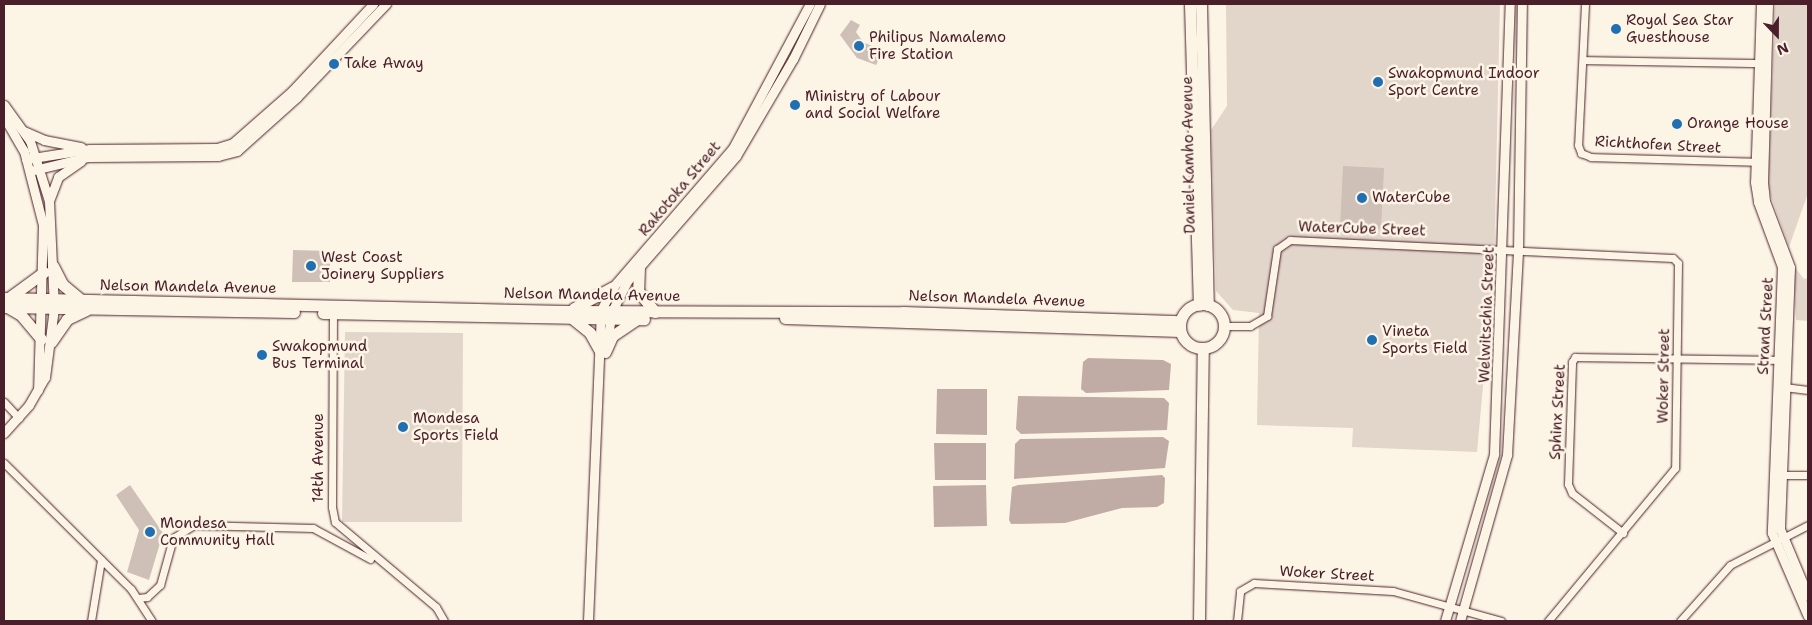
<!DOCTYPE html>
<style>
body{margin:0}
#map{position:relative;width:1812px;height:625px;overflow:hidden;background:#fcf5e5;font-family:"Shantell Sans",sans-serif}
div>[style]{position:absolute}
[style*='--x']{left:calc(var(--x)*1px);top:calc(var(--y)*1px);width:calc(var(--w)*1px);rotate:calc(var(--a)*1deg)}
.green>*{inset:0;background:#e2d5ca}
.water>*{inset:0;background:#c0aca5}
.building>*{inset:0;background:#cfc0b7}
.roads{filter:drop-shadow(0 0 1px #4a1f2b) drop-shadow(0 0 1px #4a1f2b)}
.minor>*{height:7px;margin:-3.5px;padding:0 3.5px;transform-origin:3.5px;border-radius:3.5px;background:#fcf5e5}
.tertiary>*{height:9px;margin:-4.5px;padding:0 4.5px;transform-origin:4.5px;border-radius:4.5px;background:#fcf5e5}
.primary>*{height:11px;margin:-5.5px;padding:0 5.5px;transform-origin:5.5px;border-radius:5.5px;background:#fcf5e5}
.primary>.ring{margin:-5.5px;padding:0;box-sizing:content-box;background:none;border:11px solid #fcf5e5;border-radius:50%}
.dots>*{width:14px;height:14px;translate:-50% -50%;box-sizing:border-box;border:2px solid #fcf5e5;border-radius:50%}
span{translate:-50% -50%;white-space:nowrap;text-align:center;line-height:1.15;-webkit-text-stroke:5px #fcf5e5;paint-order:stroke}
.poi-label{font-size:15px;color:#4a1f2b}
.left{translate:0 -50%;text-align:left}
.street-label{font-size:15px;color:#4a1f2b}
.frame{position:absolute;inset:0;border:5px solid #4a1f2b;pointer-events:none}
.north{position:absolute;left:1752px;top:10px;width:50px;height:50px;-webkit-text-stroke:4px #fcf5e5;paint-order:stroke;rotate:158deg;font-size:14px;font-weight:700;line-height:20px;text-align:center;color:#4a1f2b}
.north::after{content:'';display:block;margin:auto;width:18px;height:22px;background:#4a1f2b;clip-path:polygon(50% 0,100% 100%,50% 72%,0 100%)}
</style>
<div id="map">
<div class="green">
<div style="clip-path:polygon(1226px 4px,1500px 4px,1494px 265px,1477px 452px,1352px 447px,1353px 428px,1257px 425px,1259px 313px,1233px 310px,1216px 291px,1211px 130px,1227px 106px)"></div>
<div style="clip-path:polygon(1775px 4px,1808px 4px,1808px 193px,1789px 247px,1768px 188px)"></div>
<div style="clip-path:polygon(1793px 265px,1804px 279px,1808px 278px,1808px 321px,1796px 320px)"></div>
<div style="clip-path:polygon(345px 332px,463px 333px,462px 522px,342px 522px)"></div>
</div>
<div class="water">
<div style="clip-path:polygon(1088px 358px,1163px 360px,1171px 364px,1169px 390px,1086px 393px,1081px 389px,1083px 362px)"></div>
<div style="clip-path:polygon(937px 389px,987px 389px,987px 435px,936px 434px)"></div>
<div style="clip-path:polygon(1018px 396px,1164px 398px,1169px 403px,1167px 430px,1021px 434px,1016px 429px)"></div>
<div style="clip-path:polygon(1163px 437px,1169px 441px,1165px 468px,1014px 479px,1015px 444px,1020px 439px)"></div>
<div style="clip-path:polygon(934px 443px,986px 443px,986px 480px,935px 480px)"></div>
<div style="clip-path:polygon(1162px 475px,1165px 478px,1164px 503px,1157px 507px,1122px 508px,1065px 523px,1011px 524px,1009px 520px,1012px 487px,1018px 485px)"></div>
<div style="clip-path:polygon(986px 485px,987px 526px,934px 527px,933px 486px)"></div>
</div>
<div class="building">
<div style="clip-path:polygon(851px 20px,860px 25px,856px 32px,863px 42px,883px 51px,876px 65px,857px 58px,840px 35px)"></div>
<div style="clip-path:polygon(1343px 166px,1384px 168px,1381px 229px,1340px 228px)"></div>
<div style="clip-path:polygon(293px 250px,330px 251px,330px 282px,292px 282px)"></div>
<div style="clip-path:polygon(130px 485px,163px 533px,149px 580px,127px 572px,139px 530px,116px 495px)"></div>
</div>
<div class="roads">
<div class="minor">
<div style="--x:1585;--y:4;--w:141;--a:92.8"></div>
<div style="--x:1578;--y:145;--w:9;--a:69"></div>
<div style="--x:1581;--y:153;--w:11;--a:22"></div>
<div style="--x:1591;--y:157;--w:169;--a:1.7"></div>
<div style="--x:1583;--y:60;--w:179;--a:1"></div>
<div style="--x:333;--y:311;--w:196;--a:90.3"></div>
<div style="--x:332;--y:507;--w:15;--a:79"></div>
<div style="--x:335;--y:522;--w:132;--a:40.1"></div>
<div style="--x:436;--y:607;--w:16;--a:60"></div>
<div style="--x:1224;--y:326;--w:26;--a:0"></div>
<div style="--x:1250;--y:326;--w:20;--a:-30"></div>
<div style="--x:1267;--y:316;--w:68;--a:-81.5"></div>
<div style="--x:1277;--y:249;--w:16;--a:-35"></div>
<div style="--x:1290;--y:240;--w:383;--a:2.7"></div>
<div style="--x:1673;--y:258;--w:7;--a:45"></div>
<div style="--x:1678;--y:263;--w:205;--a:90.8"></div>
<div style="--x:1675;--y:468;--w:199;--a:129.7"></div>
<div style="--x:1784;--y:387;--w:24;--a:7"></div>
<div style="--x:4;--y:402;--w:22;--a:47"></div>
<div style="--x:4;--y:463;--w:179;--a:44.8"></div>
<div style="--x:131;--y:589;--w:38;--a:57"></div>
<div style="--x:1782;--y:475;--w:26;--a:0"></div>
<div style="--x:1623;--y:533;--w:65;--a:-141.9"></div>
<div style="--x:1572;--y:493;--w:10;--a:-114"></div>
<div style="--x:1568;--y:484;--w:122;--a:-88.1"></div>
<div style="--x:1572;--y:362;--w:6;--a:-59"></div>
<div style="--x:1575;--y:357;--w:207;--a:0.8"></div>
<div style="--x:138;--y:598;--w:9;--a:-6"></div>
<div style="--x:147;--y:597;--w:18;--a:-43"></div>
<div style="--x:160;--y:585;--w:49;--a:-74.5"></div>
<div style="--x:173;--y:538;--w:25;--a:-32"></div>
<div style="--x:194;--y:525;--w:119;--a:1.4"></div>
<div style="--x:313;--y:528;--w:65;--a:28.5"></div>
<div style="--x:91;--y:621;--w:62;--a:-80.7"></div>
<div style="--x:1237;--y:621;--w:30;--a:-84"></div>
<div style="--x:1240;--y:591;--w:16;--a:-30"></div>
<div style="--x:1254;--y:583;--w:139;--a:3.3"></div>
<div style="--x:1393;--y:591;--w:112;--a:15.5"></div>
<div style="--x:1680;--y:621;--w:75;--a:-48.2"></div>
<div style="--x:1730;--y:565;--w:88;--a:-27.1"></div>
</div>
<div class="tertiary">
<div style="--x:1761;--y:4;--w:178;--a:91.9"></div>
<div style="--x:1755;--y:182;--w:20;--a:81"></div>
<div style="--x:1758;--y:202;--w:69;--a:69.7"></div>
<div style="--x:1782;--y:267;--w:266;--a:92.2"></div>
<div style="--x:1772;--y:533;--w:90;--a:66.6"></div>
<div style="--x:1768;--y:4;--w:178;--a:91.6"></div>
<div style="--x:1763;--y:182;--w:19;--a:84"></div>
<div style="--x:1765;--y:201;--w:71;--a:69.3"></div>
<div style="--x:1790;--y:267;--w:262;--a:92.2"></div>
<div style="--x:1780;--y:529;--w:73;--a:67.3"></div>
<div style="--x:4;--y:105;--w:44;--a:54.2"></div>
<div style="--x:30;--y:141;--w:63;--a:72.4"></div>
<div style="--x:49;--y:201;--w:107;--a:87.3"></div>
<div style="--x:54;--y:308;--w:70;--a:97.4"></div>
<div style="--x:45;--y:377;--w:32;--a:120"></div>
<div style="--x:29;--y:405;--w:38;--a:132"></div>
<div style="--x:4;--y:117;--w:39;--a:60"></div>
<div style="--x:24;--y:151;--w:76;--a:75.6"></div>
<div style="--x:43;--y:225;--w:165;--a:91.7"></div>
<div style="--x:24;--y:131;--w:22;--a:24"></div>
<div style="--x:44;--y:140;--w:38;--a:11"></div>
<div style="--x:26;--y:159;--w:65;--a:-8.9"></div>
<div style="--x:90;--y:149;--w:127;--a:-0.5"></div>
<div style="--x:217;--y:148;--w:17;--a:-17"></div>
<div style="--x:233;--y:143;--w:79;--a:-41.4"></div>
<div style="--x:292;--y:91;--w:119;--a:-47"></div>
<div style="--x:30;--y:171;--w:60;--a:-13.6"></div>
<div style="--x:88;--y:157;--w:130;--a:-0.4"></div>
<div style="--x:218;--y:156;--w:20;--a:-15"></div>
<div style="--x:237;--y:151;--w:81;--a:-42"></div>
<div style="--x:297;--y:97;--w:129;--a:-46.3"></div>
<div style="--x:49;--y:201;--w:26;--a:-69"></div>
<div style="--x:58;--y:177;--w:28;--a:-35"></div>
<div style="--x:607;--y:342;--w:31;--a:-81"></div>
<div style="--x:612;--y:311;--w:35;--a:-63"></div>
<div style="--x:628;--y:280;--w:164;--a:-48.9"></div>
<div style="--x:736;--y:156;--w:113;--a:-59.6"></div>
<div style="--x:793;--y:59;--w:61;--a:-63.9"></div>
<div style="--x:588;--y:621;--w:311;--a:-87.6"></div>
<div style="--x:601;--y:310;--w:26;--a:-62"></div>
<div style="--x:613;--y:287;--w:184;--a:-49.2"></div>
<div style="--x:733;--y:148;--w:163;--a:-61.9"></div>
<div style="--x:1445;--y:621;--w:174;--a:-73.6"></div>
<div style="--x:1494;--y:454;--w:450;--a:-88"></div>
<div style="--x:1460;--y:621;--w:173;--a:-74.2"></div>
<div style="--x:1507;--y:455;--w:204;--a:-86.9"></div>
<div style="--x:1518;--y:251;--w:247;--a:-89.1"></div>
</div>
<div class="primary">
<div style="--x:1190;--y:4;--w:301;--a:88.3"></div>
<div style="--x:1201;--y:4;--w:301;--a:88.7"></div>
<div style="--x:53;--y:266;--w:20;--a:63"></div>
<div style="--x:62;--y:284;--w:23;--a:40"></div>
<div style="--x:639;--y:266;--w:25;--a:92"></div>
<div style="--x:638;--y:291;--w:27;--a:51"></div>
<div style="--x:10;--y:297;--w:42;--a:-36.3"></div>
<div style="--x:4;--y:298;--w:562;--a:1.33"></div>
<div style="--x:566;--y:311;--w:337;--a:0.2"></div>
<div style="--x:903;--y:312;--w:277;--a:1.9"></div>
<div class="ring" style="left:1180px;top:304px;width:33px;height:33px"></div>
<div style="--x:4;--y:307;--w:290;--a:1"></div>
<div style="--x:9;--y:308;--w:14;--a:30"></div>
<div style="--x:21;--y:315;--w:31;--a:50"></div>
<div style="--x:574;--y:308;--w:44;--a:-28.3"></div>
<div style="--x:323;--y:313;--w:321;--a:1.1"></div>
<div style="--x:785;--y:318;--w:395;--a:1.9"></div>
<div style="--x:573;--y:319;--w:22;--a:39"></div>
<div style="--x:590;--y:333;--w:21;--a:61"></div>
<div style="--x:51;--y:342;--w:28;--a:-55"></div>
<div style="--x:67;--y:319;--w:21;--a:-25"></div>
<div style="--x:605;--y:352;--w:17;--a:-66"></div>
<div style="--x:612;--y:336;--w:29;--a:-34"></div>
<div style="--x:1199;--y:621;--w:273;--a:-89.2"></div>
</div>
</div>
<div class="dots">
<div style="left:1616px;top:29px;background:#1f6fb2"></div>
<div style="left:859px;top:46px;background:#1f6fb2"></div>
<div style="left:334px;top:64px;background:#1f6fb2"></div>
<div style="left:1378px;top:82px;background:#1f6fb2"></div>
<div style="left:795px;top:105px;background:#1f6fb2"></div>
<div style="left:1677px;top:124px;background:#1f6fb2"></div>
<div style="left:1362px;top:198px;background:#1f6fb2"></div>
<div style="left:311px;top:266px;background:#1f6fb2"></div>
<div style="left:1372px;top:340px;background:#1f6fb2"></div>
<div style="left:262px;top:355px;background:#1f6fb2"></div>
<div style="left:403px;top:427px;background:#1f6fb2"></div>
<div style="left:150px;top:532px;background:#1f6fb2"></div>
</div>
<div class="poi-label">
<span class="left" style="left:1626px;top:29px">Royal Sea Star<br>Guesthouse</span>
<span class="left" style="left:869px;top:46px">Philipus Namalemo<br>Fire Station</span>
<span class="left" style="left:344px;top:64px">Take Away</span>
<span class="left" style="left:1388px;top:82px">Swakopmund Indoor<br>Sport Centre</span>
<span class="left" style="left:805px;top:105px">Ministry of Labour<br>and Social Welfare</span>
<span class="left" style="left:1687px;top:124px">Orange House</span>
<span class="left" style="left:1372px;top:198px">WaterCube</span>
<span class="left" style="left:321px;top:266px">West Coast<br>Joinery Suppliers</span>
<span class="left" style="left:1382px;top:340px">Vineta<br>Sports Field</span>
<span class="left" style="left:272px;top:355px">Swakopmund<br>Bus Terminal</span>
<span class="left" style="left:413px;top:427px">Mondesa<br>Sports Field</span>
<span class="left" style="left:160px;top:532px">Mondesa<br>Community Hall</span>
</div>
<div class="street-label">
<span style="left:1658px;top:145px;rotate:3deg">Richthofen Street</span>
<span style="left:1189px;top:155px;rotate:-91deg">Daniel Kamho Avenue</span>
<span style="left:680px;top:189px;rotate:-50deg">Rakotoka Street</span>
<span style="left:1362px;top:229px;rotate:2deg">WaterCube Street</span>
<span style="left:188px;top:287px;rotate:1deg">Nelson Mandela Avenue</span>
<span style="left:592px;top:295px;rotate:1deg">Nelson Mandela Avenue</span>
<span style="left:997px;top:299px;rotate:2deg">Nelson Mandela Avenue</span>
<span style="left:1487px;top:315px;rotate:-88deg">Welwitschia Street</span>
<span style="left:1766px;top:326px;rotate:-87deg">Strand Street</span>
<span style="left:1664px;top:376px;rotate:-89deg">Woker Street</span>
<span style="left:1558px;top:412px;rotate:-87deg">Sphinx Street</span>
<span style="left:319px;top:458px;rotate:-90deg">14th Avenue</span>
<span style="left:1327px;top:574px;rotate:3deg">Woker Street</span>
</div>
<div class="frame"></div>
<div class="north">N</div>
</div>
